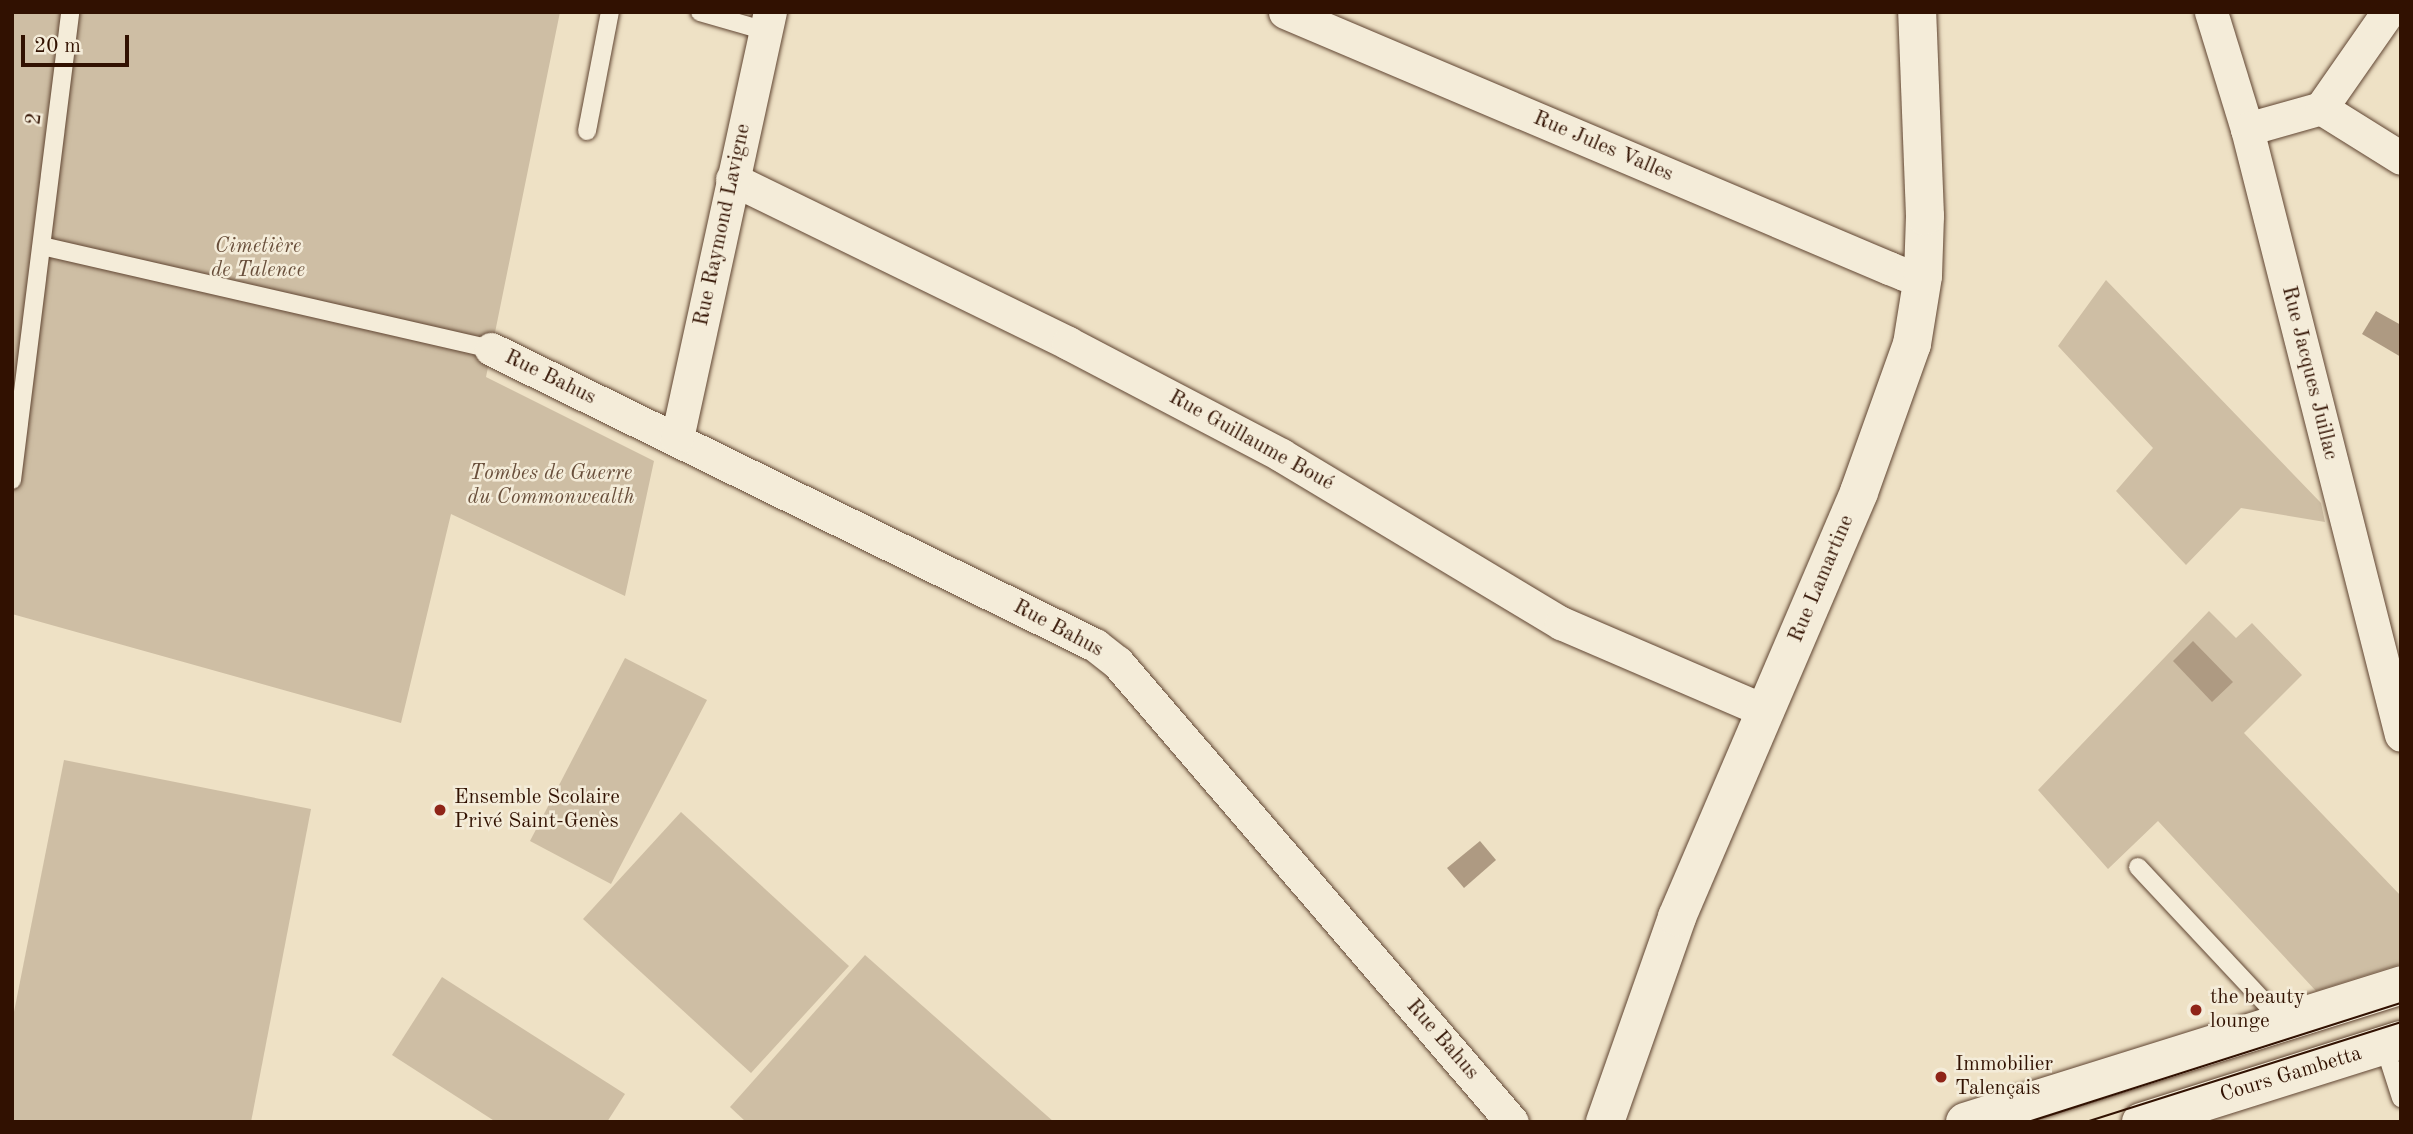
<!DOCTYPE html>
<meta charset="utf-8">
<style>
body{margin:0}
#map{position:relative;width:2413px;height:1134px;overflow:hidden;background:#eee1c5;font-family:"Old Standard TT",serif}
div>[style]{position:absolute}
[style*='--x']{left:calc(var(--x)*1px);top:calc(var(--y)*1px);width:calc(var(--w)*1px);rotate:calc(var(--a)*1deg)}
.green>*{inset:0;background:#cebea4}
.water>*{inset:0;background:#ae9a82}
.roads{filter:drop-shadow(0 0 2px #604532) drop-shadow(0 0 2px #604532)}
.service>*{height:18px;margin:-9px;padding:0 9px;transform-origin:9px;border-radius:9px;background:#f4ecd9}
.minor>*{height:33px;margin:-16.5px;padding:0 16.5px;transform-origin:16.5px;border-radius:16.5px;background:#f4ecd9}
.tertiary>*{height:38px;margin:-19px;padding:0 19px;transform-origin:19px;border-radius:19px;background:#f4ecd9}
.secondary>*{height:38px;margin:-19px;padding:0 19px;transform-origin:19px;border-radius:19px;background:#f4ecd9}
.tram>*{height:2px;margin:-1px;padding:0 1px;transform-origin:1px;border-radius:1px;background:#311101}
.dots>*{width:19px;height:19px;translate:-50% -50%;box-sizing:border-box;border:4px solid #f4ecd9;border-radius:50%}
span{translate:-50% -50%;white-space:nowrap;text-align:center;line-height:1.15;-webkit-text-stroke:5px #f4ecd9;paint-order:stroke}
.street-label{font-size:21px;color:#311101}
.park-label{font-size:21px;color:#684e3a;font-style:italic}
.poi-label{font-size:21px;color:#311101}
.left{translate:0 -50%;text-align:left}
.frame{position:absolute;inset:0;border:14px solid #311101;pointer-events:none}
.scale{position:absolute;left:21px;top:35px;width:108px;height:32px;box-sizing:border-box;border:4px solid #311101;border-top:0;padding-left:9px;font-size:21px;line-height:24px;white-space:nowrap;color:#311101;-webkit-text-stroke:5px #f4ecd9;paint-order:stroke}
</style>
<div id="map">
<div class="green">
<div style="clip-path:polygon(12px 12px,560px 12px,486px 377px,654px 461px,625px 596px,451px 514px,401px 723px,12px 614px)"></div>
<div style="clip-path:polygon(2106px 280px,2321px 503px,2325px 522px,2241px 508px,2186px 565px,2116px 491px,2153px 448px,2058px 346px)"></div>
<div style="clip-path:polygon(2209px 611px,2236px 638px,2252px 623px,2302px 675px,2244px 733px,2401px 896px,2401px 964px,2316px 991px,2158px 821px,2108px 869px,2038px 790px)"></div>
<div style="clip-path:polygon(625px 658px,707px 700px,611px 884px,530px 841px)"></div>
<div style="clip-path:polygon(64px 760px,311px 809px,251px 1122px,12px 1122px,12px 1022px)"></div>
<div style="clip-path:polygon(681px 812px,849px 966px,751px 1073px,583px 919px)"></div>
<div style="clip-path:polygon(865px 955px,1054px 1122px,746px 1122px,730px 1107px)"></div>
<div style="clip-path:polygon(442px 977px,625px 1094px,607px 1122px,496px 1122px,392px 1055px)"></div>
</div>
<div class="water">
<div style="clip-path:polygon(2376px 311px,2401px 325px,2401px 357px,2362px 334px)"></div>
<div style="clip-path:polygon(2193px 641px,2233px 682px,2212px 702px,2173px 661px)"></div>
<div style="clip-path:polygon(1480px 841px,1496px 860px,1464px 888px,1447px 868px)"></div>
</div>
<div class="roads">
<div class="service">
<div style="--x:700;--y:12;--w:69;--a:16.1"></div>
<div style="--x:587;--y:131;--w:121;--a:-79.1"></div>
<div style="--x:42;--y:246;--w:461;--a:12.9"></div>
<div style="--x:12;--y:480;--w:472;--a:-82.9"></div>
<div style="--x:2138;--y:867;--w:212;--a:46.9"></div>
<div style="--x:2384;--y:1045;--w:56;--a:72.2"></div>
</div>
<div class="minor">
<div style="--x:1285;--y:12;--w:656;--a:22.97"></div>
<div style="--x:1889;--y:268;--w:16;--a:22"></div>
<div style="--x:1904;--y:274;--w:19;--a:6"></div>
<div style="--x:2211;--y:12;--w:122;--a:72.9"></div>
<div style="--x:2247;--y:129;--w:625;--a:75.74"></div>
<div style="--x:2321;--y:108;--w:94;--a:32"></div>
<div style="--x:2247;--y:129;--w:77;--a:-15.8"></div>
<div style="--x:2321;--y:108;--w:117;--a:-55.1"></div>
<div style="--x:732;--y:179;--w:374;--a:26"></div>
<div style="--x:1068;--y:343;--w:241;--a:27.7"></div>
<div style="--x:1281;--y:455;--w:327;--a:31"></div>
<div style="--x:1561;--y:623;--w:222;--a:23.3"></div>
<div style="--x:491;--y:349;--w:673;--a:26.11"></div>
<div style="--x:1095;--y:645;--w:28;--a:38"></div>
<div style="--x:1117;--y:662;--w:606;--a:49.35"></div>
<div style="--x:677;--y:438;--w:436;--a:-77.7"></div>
</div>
<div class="tertiary">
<div style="--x:1605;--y:1122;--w:217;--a:-70.6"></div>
<div style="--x:1677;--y:917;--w:462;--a:-66.8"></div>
<div style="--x:1859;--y:492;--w:157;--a:-70.3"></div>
<div style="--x:1912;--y:344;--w:69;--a:-80.8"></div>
<div style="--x:1923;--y:276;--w:60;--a:-88.1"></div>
<div style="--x:1925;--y:216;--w:204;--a:-92.2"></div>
</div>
<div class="secondary">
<div style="--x:1965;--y:1122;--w:457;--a:-17.4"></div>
<div style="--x:2141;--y:1122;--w:273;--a:-17.5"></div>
</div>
</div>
<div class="tram">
<div style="--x:2028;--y:1122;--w:392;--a:-17.7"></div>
<div style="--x:2086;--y:1122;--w:330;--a:-17.6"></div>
</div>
<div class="dots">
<div style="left:440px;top:810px;background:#8f2418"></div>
<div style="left:2196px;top:1010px;background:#8f2418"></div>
<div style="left:1941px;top:1077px;background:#8f2418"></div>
</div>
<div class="street-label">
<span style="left:35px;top:119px;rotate:-83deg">2</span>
<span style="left:1603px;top:147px;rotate:23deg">Rue Jules Valles</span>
<span style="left:723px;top:225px;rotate:-78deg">Rue Raymond Lavigne</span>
<span style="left:2309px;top:373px;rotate:76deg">Rue Jacques Juillac</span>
<span style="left:550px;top:378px;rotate:26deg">Rue Bahus</span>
<span style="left:1251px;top:441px;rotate:29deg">Rue Guillaume Boué</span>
<span style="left:1822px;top:579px;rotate:-67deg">Rue Lamartine</span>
<span style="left:1058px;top:629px;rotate:28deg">Rue Bahus</span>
<span style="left:1442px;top:1040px;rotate:49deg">Rue Bahus</span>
<span style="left:2291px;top:1075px;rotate:-17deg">Cours Gambetta</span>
</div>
<div class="park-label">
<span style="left:258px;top:259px">Cimetière<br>de Talence</span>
<span style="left:551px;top:486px">Tombes de Guerre<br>du Commonwealth</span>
</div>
<div class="poi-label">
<span class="left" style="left:454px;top:810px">Ensemble Scolaire<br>Privé Saint-Genès</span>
<span class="left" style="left:2210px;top:1010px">the beauty<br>lounge</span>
<span class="left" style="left:1955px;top:1077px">Immobilier<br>Talençais</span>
</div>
<div class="frame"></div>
<div class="scale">20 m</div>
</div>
